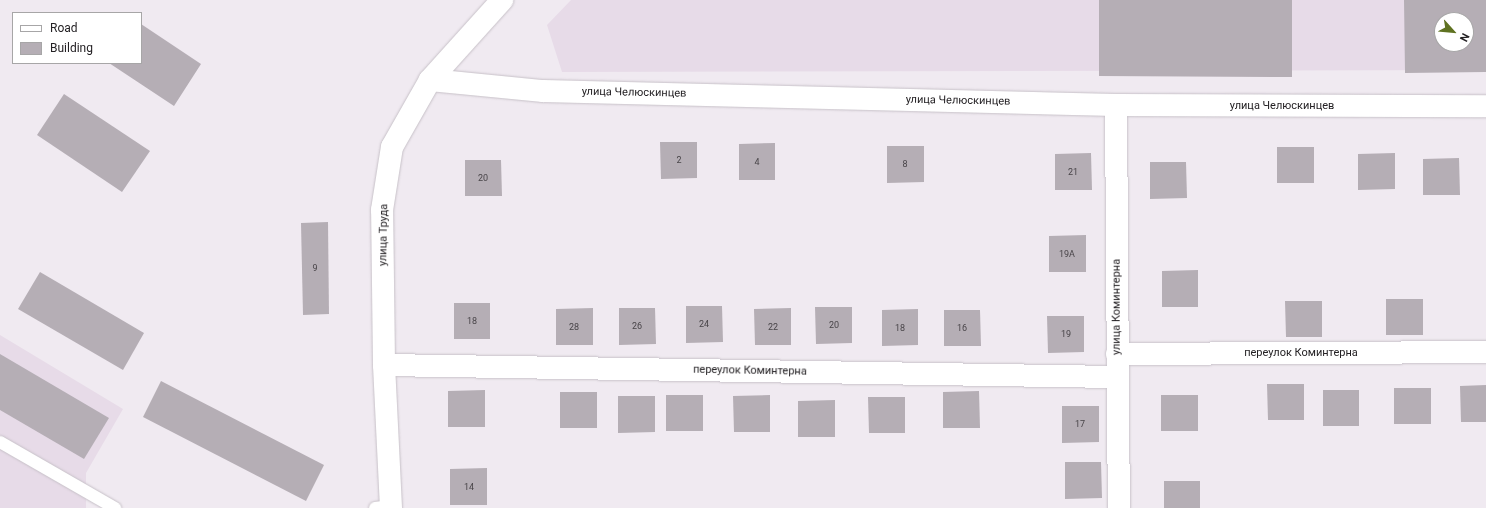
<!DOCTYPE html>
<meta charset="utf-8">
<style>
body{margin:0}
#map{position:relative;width:1486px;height:508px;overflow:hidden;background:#f0eaf1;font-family:Roboto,sans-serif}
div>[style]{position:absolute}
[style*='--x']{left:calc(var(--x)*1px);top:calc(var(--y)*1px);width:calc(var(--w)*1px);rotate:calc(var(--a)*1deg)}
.built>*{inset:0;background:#e7dbe8}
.building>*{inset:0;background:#b5aeb5}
.roads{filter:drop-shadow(0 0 1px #c7c1c8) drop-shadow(0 0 1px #c7c1c8)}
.lane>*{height:12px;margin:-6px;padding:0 6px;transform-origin:6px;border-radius:6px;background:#fff}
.street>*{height:22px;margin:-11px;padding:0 11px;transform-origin:11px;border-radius:11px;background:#fff}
.secondary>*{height:22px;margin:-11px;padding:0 11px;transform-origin:11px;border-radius:11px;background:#fff}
span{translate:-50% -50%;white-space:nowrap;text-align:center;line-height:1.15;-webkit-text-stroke:4px #fff;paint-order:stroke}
.number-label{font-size:9px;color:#484448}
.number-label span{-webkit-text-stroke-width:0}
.street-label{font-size:11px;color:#242124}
.legend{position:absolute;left:12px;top:12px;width:130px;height:52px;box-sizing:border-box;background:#fff;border:1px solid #a7a6a7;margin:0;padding:5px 7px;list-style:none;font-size:12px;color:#242124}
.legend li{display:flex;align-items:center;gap:8px;height:20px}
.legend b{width:20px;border:1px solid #a7a6a7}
.north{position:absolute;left:1434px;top:12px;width:40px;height:40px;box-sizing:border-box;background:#fff;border:1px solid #a7a6a7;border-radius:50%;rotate:117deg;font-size:11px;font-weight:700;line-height:16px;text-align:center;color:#242124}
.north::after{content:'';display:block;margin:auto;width:14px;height:18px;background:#5f7221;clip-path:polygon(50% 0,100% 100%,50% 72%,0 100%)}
</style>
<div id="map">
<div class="built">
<div style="clip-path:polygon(evenodd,571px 0,1486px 0,1486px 70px,562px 72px,547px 25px,571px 0,1442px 20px,1466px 20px,1466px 44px,1442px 44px,1442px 20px)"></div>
<div style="clip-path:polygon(0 335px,123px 409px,86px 473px,86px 508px,0 508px)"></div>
</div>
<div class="building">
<div style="clip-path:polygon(1099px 0,1292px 0,1292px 77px,1099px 76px)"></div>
<div style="clip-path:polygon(evenodd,1404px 0,1486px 0,1486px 72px,1405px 73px,1404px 0,1442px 20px,1466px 20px,1466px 44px,1442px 44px,1442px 20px)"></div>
<div style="clip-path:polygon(141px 24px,201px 64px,174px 106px,109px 63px,141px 63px)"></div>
<div style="clip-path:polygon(64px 94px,150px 151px,122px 192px,37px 135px)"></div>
<div style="clip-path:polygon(660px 142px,697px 142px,697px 178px,661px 179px)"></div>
<div style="clip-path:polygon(775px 143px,775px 180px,739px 180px,739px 144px)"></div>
<div style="clip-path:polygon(887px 146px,924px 146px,924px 182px,887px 183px)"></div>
<div style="clip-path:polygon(1277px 147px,1314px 147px,1314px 183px,1277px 183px)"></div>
<div style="clip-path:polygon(1091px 153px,1092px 190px,1055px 190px,1055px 154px)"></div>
<div style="clip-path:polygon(1395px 153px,1395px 189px,1358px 190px,1358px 154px)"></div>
<div style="clip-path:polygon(1459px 158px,1460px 195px,1423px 195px,1423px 159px)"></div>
<div style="clip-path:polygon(465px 160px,501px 160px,502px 196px,465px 196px)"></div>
<div style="clip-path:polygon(1150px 162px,1186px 162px,1187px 198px,1150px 199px)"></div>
<div style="clip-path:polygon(328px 222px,329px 314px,303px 315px,301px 223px)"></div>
<div style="clip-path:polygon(1086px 235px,1086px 272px,1049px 272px,1049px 236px)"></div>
<div style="clip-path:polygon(1198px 270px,1198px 307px,1162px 307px,1162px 271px)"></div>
<div style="clip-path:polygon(40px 272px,144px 333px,123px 370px,18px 309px)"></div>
<div style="clip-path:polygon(1386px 299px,1423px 299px,1423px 335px,1386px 335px)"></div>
<div style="clip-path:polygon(1285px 301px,1322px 301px,1322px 337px,1286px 337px)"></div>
<div style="clip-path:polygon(454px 303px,490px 303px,490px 339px,454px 339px)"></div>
<div style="clip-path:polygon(686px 306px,722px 306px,723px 342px,686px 343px)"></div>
<div style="clip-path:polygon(815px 307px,852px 307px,852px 343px,816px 344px)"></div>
<div style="clip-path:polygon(593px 308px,593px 345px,556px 345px,556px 309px)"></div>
<div style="clip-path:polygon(619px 308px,655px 308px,656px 344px,619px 345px)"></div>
<div style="clip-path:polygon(791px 308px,791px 345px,755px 345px,754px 309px)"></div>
<div style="clip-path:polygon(918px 309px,918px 345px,882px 346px,882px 310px)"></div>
<div style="clip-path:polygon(944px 310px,980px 310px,981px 346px,944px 346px)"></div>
<div style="clip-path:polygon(1047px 316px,1084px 316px,1084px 352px,1048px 353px)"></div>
<div style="clip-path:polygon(0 354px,109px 418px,84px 459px,0 410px)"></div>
<div style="clip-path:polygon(161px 381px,324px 465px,306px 501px,143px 417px)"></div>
<div style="clip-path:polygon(1267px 384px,1304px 384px,1304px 420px,1268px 420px)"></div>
<div style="clip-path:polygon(1486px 385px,1486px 422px,1461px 422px,1460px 386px)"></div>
<div style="clip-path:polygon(1394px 388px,1431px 388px,1431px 424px,1394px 424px)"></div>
<div style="clip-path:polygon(485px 390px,485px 427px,448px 427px,448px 391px)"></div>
<div style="clip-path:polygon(1323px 390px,1359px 390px,1359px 426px,1323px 426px)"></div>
<div style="clip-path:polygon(979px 391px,980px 428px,943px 428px,943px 392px)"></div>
<div style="clip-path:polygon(560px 392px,597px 392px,597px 428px,560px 428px)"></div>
<div style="clip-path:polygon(666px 395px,703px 395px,703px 431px,666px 431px)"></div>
<div style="clip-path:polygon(770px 395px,770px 432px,734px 432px,733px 396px)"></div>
<div style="clip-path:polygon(1161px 395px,1198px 395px,1198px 431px,1161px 431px)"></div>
<div style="clip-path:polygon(618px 396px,655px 396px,655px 432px,618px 433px)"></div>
<div style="clip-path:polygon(868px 397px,905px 397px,905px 433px,869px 433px)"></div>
<div style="clip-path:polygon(835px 400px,835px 437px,798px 437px,798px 401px)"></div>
<div style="clip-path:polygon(1062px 406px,1099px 406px,1099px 442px,1062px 443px)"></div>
<div style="clip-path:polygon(1065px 462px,1101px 462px,1102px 498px,1065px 499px)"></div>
<div style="clip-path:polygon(487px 468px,487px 505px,450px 505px,450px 469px)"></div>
<div style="clip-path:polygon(1164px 481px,1200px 481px,1200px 508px,1164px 508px)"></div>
</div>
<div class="roads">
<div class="lane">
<div style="--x:0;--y:442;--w:133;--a:29.9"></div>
<div style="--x:375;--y:508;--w:16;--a:-7"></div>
</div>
<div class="street">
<div style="--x:430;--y:80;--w:108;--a:-48"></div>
<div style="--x:1116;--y:105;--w:403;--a:89.6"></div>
<div style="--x:1117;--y:354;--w:369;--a:-0.3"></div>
<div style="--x:384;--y:365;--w:733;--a:0.94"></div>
</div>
<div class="secondary">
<div style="--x:391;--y:508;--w:143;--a:-92.8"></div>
<div style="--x:384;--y:365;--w:155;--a:-90.7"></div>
<div style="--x:382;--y:210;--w:64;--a:-81"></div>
<div style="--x:392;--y:147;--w:77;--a:-60.4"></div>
<div style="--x:430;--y:80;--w:114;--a:5.6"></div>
<div style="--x:543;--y:91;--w:573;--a:1.4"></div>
<div style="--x:1116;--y:105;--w:370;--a:0.2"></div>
</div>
</div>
<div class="number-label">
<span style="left:679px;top:160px">2</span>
<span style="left:757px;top:162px">4</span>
<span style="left:905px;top:164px">8</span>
<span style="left:1073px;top:172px">21</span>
<span style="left:483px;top:178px">20</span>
<span style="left:1067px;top:254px">19А</span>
<span style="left:315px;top:268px">9</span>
<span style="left:472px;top:321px">18</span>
<span style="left:704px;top:324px">24</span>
<span style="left:834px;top:325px">20</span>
<span style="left:637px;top:326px">26</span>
<span style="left:574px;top:327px">28</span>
<span style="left:773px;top:327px">22</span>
<span style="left:900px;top:328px">18</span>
<span style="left:962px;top:328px">16</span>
<span style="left:1066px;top:334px">19</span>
<span style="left:1080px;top:424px">17</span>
<span style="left:469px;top:487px">14</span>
</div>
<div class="street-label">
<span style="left:634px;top:93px;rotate:1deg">улица Челюскинцев</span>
<span style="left:958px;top:101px;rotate:1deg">улица Челюскинцев</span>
<span style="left:1282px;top:106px">улица Челюскинцев</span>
<span style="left:384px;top:235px;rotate:-89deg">улица Труда</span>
<span style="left:1117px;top:307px;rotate:-90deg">улица Коминтерна</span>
<span style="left:1301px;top:353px">переулок Коминтерна</span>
<span style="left:750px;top:371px;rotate:1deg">переулок Коминтерна</span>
</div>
<ul class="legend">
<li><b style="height:5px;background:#fff"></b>Road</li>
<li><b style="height:11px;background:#b5aeb5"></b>Building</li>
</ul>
<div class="north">N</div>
</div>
